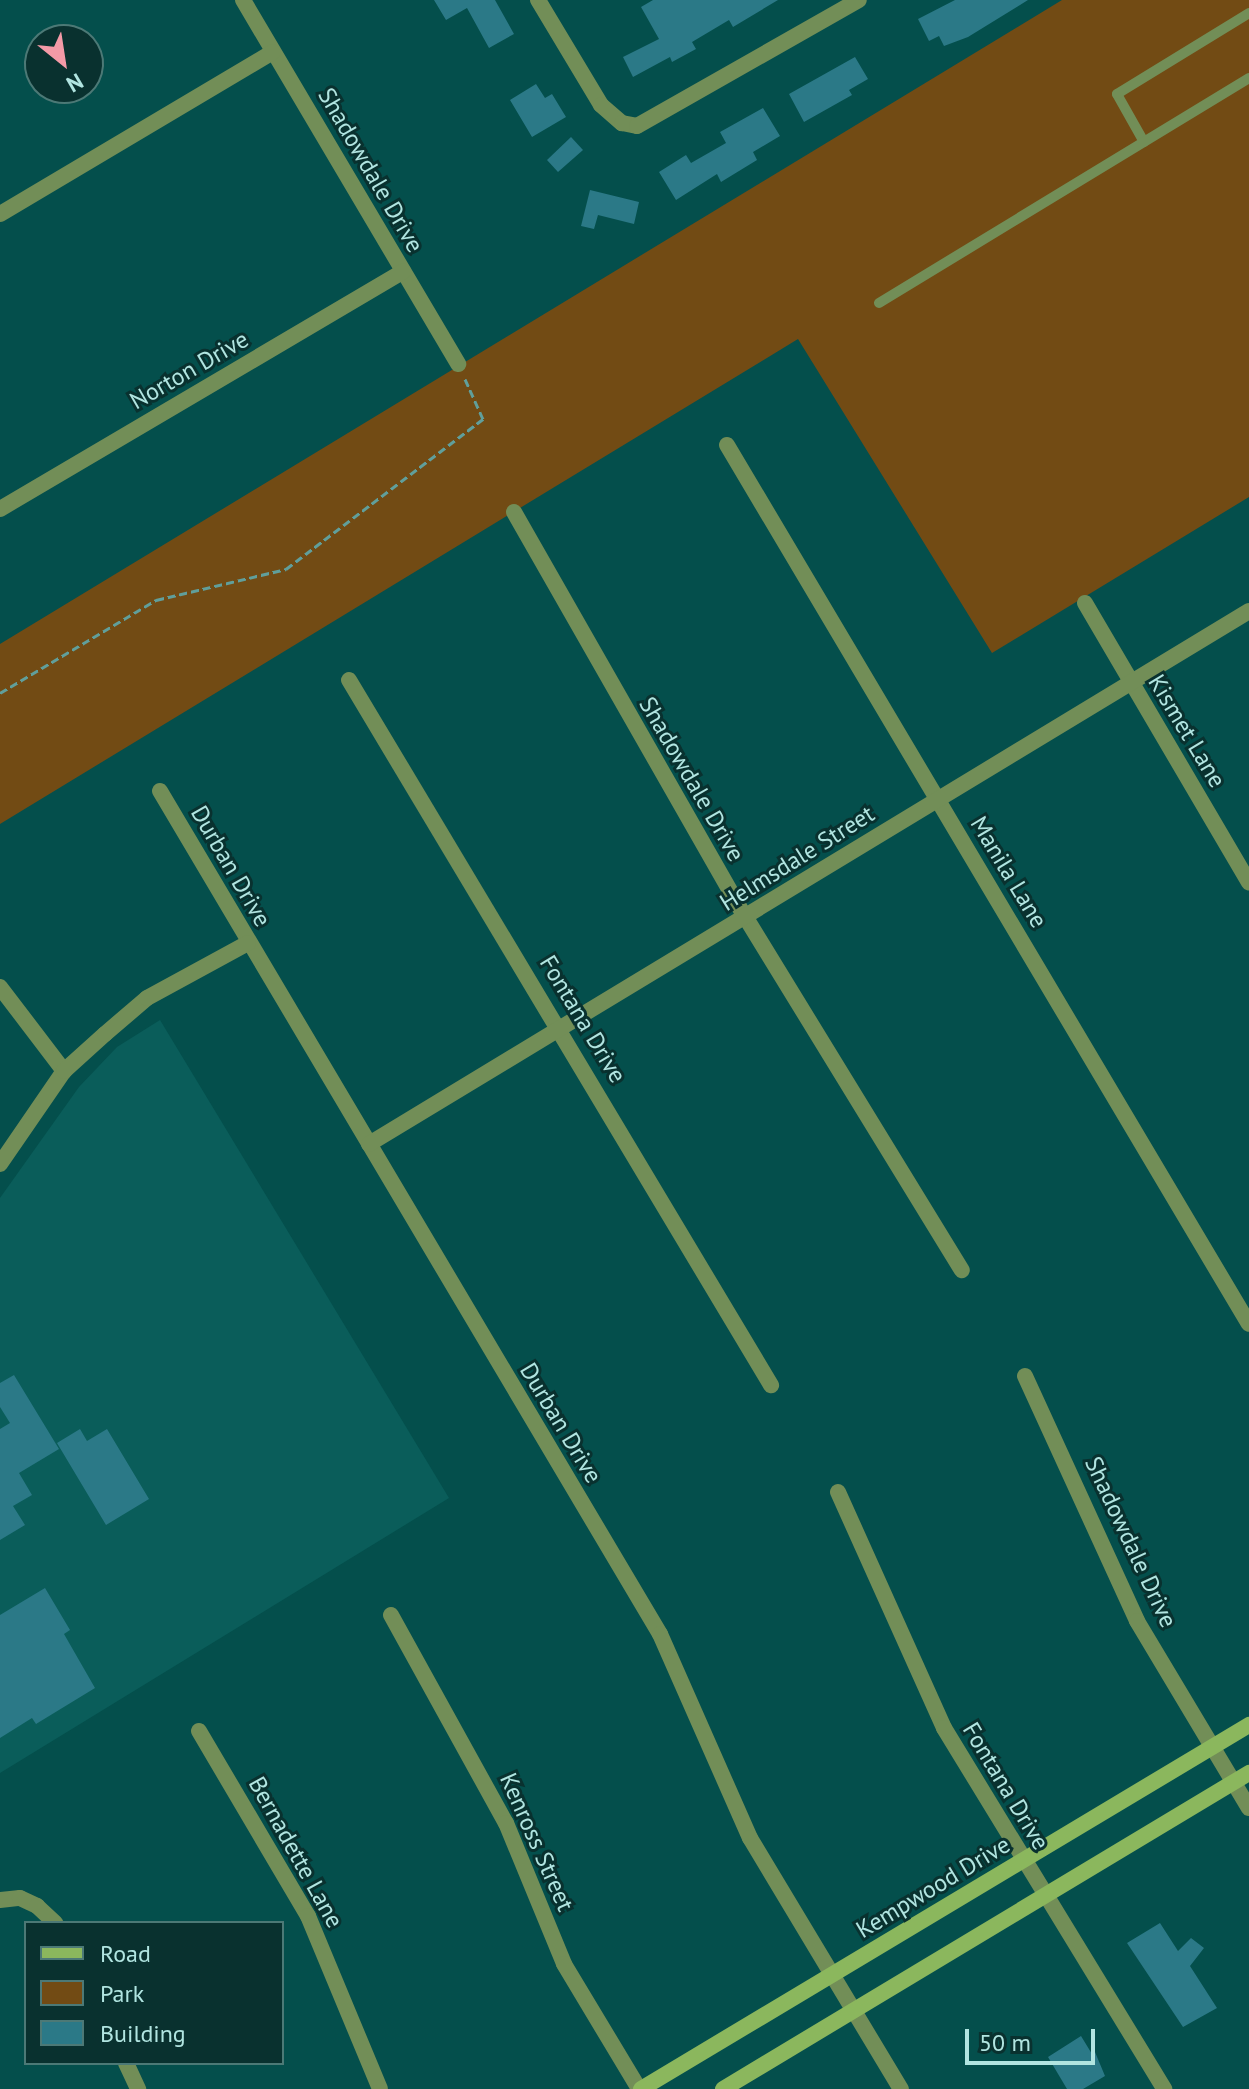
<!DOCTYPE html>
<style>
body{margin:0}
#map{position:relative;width:1249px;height:2089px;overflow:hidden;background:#044f4c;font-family:"PT Sans",sans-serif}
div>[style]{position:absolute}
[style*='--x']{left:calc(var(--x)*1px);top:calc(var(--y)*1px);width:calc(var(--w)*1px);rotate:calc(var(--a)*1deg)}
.built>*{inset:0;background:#0a5d5a}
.green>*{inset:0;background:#724b14}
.building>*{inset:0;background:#2b7987}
.path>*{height:3px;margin-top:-1.5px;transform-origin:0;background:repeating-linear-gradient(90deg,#609f9b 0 8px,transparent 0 12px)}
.lane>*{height:10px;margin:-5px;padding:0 5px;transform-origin:5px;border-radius:5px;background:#728e57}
.street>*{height:16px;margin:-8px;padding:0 8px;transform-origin:8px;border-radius:8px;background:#728e57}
.secondary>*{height:16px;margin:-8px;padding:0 8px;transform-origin:8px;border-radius:8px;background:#8bb75d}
span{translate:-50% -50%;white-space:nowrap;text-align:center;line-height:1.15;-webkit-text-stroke:6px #09312f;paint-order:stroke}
.street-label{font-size:24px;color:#b1e5e1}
.legend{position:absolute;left:24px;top:1921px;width:260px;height:144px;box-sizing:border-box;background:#09312f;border:2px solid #4c7976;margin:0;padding:10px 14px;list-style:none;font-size:24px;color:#b1e5e1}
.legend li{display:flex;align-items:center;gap:16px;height:40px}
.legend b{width:40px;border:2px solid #4c7976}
.north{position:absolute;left:24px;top:24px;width:80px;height:80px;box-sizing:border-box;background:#09312f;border:2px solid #4c7976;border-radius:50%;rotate:150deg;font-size:22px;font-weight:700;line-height:32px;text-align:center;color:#b1e5e1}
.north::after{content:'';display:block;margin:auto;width:28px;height:36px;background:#f39aa7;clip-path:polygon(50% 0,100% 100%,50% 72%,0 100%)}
.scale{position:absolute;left:965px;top:2029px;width:130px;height:36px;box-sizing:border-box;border:4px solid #b1e5e1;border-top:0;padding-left:10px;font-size:24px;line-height:28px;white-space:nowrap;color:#b1e5e1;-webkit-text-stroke:6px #09312f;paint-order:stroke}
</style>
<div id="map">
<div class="built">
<div style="clip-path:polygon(160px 1020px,449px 1498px,0 1773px,0 1198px,79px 1087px,117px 1047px)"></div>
</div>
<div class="green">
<div style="clip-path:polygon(1062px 0,1249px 0,1249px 497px,992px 653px,798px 339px,0 824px,0 644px)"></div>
</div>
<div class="building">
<div style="clip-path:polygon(434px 0,495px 0,514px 34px,489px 48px,467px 8px,446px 20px)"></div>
<div style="clip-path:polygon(653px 0,778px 0,733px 27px,729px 20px,692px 42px,696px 49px,672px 62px,670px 57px,633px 77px,623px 57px,659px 39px,641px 7px)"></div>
<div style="clip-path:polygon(955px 0,1028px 0,968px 37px,944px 46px,939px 36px,929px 41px,918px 19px)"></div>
<div style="clip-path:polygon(855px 57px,868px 79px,849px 90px,852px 95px,804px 122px,789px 94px)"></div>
<div style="clip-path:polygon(536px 84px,545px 98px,552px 94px,566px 117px,532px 137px,510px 100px)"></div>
<div style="clip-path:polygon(763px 108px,780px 136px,753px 152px,757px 160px,721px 182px,717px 174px,676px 200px,659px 172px,686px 155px,691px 163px,726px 143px,720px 132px)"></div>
<div style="clip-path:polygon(571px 137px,583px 150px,558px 172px,547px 160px)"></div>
<div style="clip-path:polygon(590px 190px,639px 202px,634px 224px,598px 215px,594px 229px,581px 226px)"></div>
<div style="clip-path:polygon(14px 1375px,59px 1449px,19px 1473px,32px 1495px,13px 1506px,25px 1525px,0 1540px,0 1429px,10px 1423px,0 1407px,0 1383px)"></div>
<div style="clip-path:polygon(80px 1429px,87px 1441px,107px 1429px,149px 1499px,106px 1525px,57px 1443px)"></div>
<div style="clip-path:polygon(45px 1588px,70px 1630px,64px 1634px,95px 1688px,36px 1724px,32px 1718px,0 1738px,0 1615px)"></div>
<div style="clip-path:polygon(1160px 1923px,1178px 1951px,1191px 1938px,1204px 1948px,1190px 1966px,1217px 2008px,1183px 2027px,1127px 1943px)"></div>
<div style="clip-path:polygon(1081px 2036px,1092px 2054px,1095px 2052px,1105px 2076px,1083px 2089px,1067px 2089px,1048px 2057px)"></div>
</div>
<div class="path">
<div style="--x:0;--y:693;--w:182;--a:-30.8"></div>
<div style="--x:156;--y:600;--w:134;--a:-13.4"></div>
<div style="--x:286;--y:569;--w:248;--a:-37.3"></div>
<div style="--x:483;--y:419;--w:44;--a:-114.2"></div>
</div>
<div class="lane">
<div style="--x:1144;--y:142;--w:55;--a:-119.4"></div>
<div style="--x:1117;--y:94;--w:155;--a:-31.5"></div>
<div style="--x:879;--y:303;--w:433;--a:-31.3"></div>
</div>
<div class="street">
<div style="--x:243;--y:0;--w:423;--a:59.4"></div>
<div style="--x:538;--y:0;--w:122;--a:59"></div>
<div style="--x:601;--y:105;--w:28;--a:41"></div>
<div style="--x:622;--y:123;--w:15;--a:11"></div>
<div style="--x:637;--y:126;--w:255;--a:-29.6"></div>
<div style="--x:0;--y:214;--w:317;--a:-30.7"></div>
<div style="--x:727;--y:445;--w:1022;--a:59.3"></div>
<div style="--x:0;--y:509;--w:468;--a:-30.5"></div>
<div style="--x:514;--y:512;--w:468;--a:60.3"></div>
<div style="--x:746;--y:918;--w:413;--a:58.5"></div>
<div style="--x:1085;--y:603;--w:324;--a:59.6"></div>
<div style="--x:349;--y:680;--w:822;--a:59.1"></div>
<div style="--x:160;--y:791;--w:980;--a:59.33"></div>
<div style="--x:660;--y:1634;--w:223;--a:66.2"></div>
<div style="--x:750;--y:1838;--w:293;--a:59"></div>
<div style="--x:0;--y:987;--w:106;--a:52.7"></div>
<div style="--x:369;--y:1144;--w:1029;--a:-31.2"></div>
<div style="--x:0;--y:1164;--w:113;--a:-55.5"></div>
<div style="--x:64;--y:1071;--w:55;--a:-42.1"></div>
<div style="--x:105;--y:1034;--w:55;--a:-40.6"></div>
<div style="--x:147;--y:998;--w:115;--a:-28.6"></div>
<div style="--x:1025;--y:1376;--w:269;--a:65.4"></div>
<div style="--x:1137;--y:1621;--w:218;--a:59.1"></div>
<div style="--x:838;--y:1492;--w:259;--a:65.8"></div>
<div style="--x:944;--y:1728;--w:423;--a:58.6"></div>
<div style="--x:391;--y:1615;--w:238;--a:61.1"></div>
<div style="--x:506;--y:1823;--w:152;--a:67.6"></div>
<div style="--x:564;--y:1964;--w:146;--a:59"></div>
<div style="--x:199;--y:1731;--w:215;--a:59.5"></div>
<div style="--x:308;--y:1916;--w:187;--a:67.4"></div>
<div style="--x:0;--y:1900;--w:20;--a:-6"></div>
<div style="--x:20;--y:1898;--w:19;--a:25"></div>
<div style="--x:37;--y:1906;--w:25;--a:43"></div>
<div style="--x:126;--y:2063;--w:29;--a:65"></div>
</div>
<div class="secondary">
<div style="--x:641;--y:2089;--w:709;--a:-30.91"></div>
<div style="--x:723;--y:2089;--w:614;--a:-31"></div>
</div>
<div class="street-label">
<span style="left:371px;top:170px;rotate:60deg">Shadowdale Drive</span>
<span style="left:189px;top:370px;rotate:-30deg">Norton Drive</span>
<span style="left:1187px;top:731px;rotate:59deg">Kismet Lane</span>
<span style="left:692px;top:779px;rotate:60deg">Shadowdale Drive</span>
<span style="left:797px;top:858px;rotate:-32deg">Helmsdale Street</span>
<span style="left:231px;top:866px;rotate:60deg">Durban Drive</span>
<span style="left:1009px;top:872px;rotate:59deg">Manila Lane</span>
<span style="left:583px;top:1019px;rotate:59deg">Fontana Drive</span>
<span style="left:561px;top:1423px;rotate:59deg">Durban Drive</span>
<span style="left:1131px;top:1542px;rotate:65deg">Shadowdale Drive</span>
<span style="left:1006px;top:1786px;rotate:59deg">Fontana Drive</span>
<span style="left:537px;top:1842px;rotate:66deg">Kenross Street</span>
<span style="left:296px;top:1852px;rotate:61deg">Bernadette Lane</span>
<span style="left:933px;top:1887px;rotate:-31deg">Kempwood Drive</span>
</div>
<ul class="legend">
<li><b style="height:10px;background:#8bb75d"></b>Road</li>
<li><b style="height:22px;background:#724b14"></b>Park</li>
<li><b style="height:22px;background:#2b7987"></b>Building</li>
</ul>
<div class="north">N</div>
<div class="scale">50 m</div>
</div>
